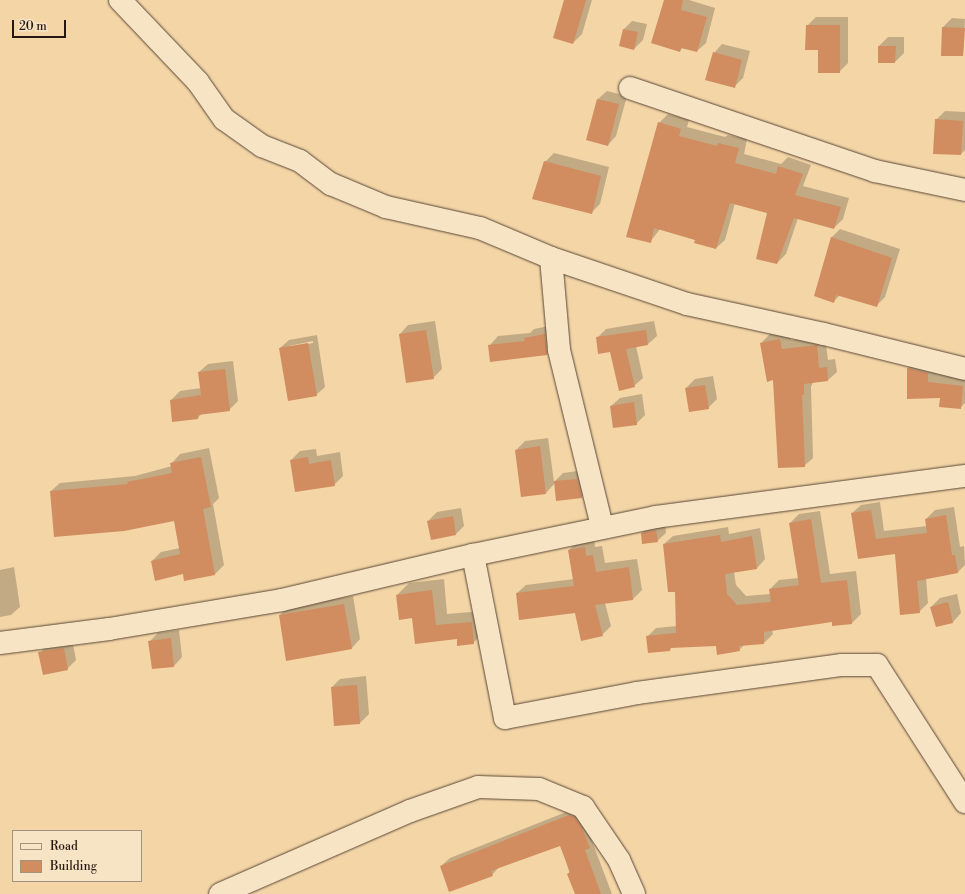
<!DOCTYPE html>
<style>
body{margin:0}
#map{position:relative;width:965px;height:894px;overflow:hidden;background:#f3d5a6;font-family:"Libre Bodoni",serif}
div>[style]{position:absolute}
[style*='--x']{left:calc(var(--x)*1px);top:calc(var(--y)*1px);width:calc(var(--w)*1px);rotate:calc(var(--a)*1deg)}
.shadow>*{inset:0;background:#0003}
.building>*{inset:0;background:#d18c5f}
.roads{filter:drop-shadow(0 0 1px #594636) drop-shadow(0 0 1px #594636)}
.minor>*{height:22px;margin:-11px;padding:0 11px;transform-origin:11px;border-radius:11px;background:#f7e4c5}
span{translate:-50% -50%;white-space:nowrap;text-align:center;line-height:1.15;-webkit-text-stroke:3px #f7e4c5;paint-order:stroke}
.legend{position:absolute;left:12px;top:830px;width:130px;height:52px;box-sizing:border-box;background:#f7e4c5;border:1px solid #a3927d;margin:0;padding:5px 7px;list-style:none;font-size:12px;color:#261710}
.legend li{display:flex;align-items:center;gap:8px;height:20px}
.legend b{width:20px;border:1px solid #a3927d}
.scale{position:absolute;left:12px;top:20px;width:54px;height:18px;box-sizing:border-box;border:2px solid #261710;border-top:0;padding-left:5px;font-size:12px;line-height:14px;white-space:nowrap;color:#261710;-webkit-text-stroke:3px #f7e4c5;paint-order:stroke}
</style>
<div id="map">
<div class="shadow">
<div style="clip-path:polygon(565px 0,592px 0,582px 34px,573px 43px)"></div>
<div style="clip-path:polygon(666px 0,689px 0,715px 8px,706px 43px,697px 51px,683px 47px,680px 51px)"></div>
<div style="clip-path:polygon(816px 17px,848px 17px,848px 63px,839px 72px,819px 49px,807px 26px)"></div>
<div style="clip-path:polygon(952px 18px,965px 19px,963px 55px,943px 27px)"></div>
<div style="clip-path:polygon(632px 21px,647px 24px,643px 40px,634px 49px,624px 29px)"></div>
<div style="clip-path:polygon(888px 37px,904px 37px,904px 53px,895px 62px,879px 46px)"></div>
<div style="clip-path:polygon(722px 44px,750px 51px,743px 78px,734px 87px,714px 53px)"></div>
<div style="clip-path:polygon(607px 91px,627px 96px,616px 136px,608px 145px,598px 99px)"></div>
<div style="clip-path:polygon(945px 111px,965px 112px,965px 150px,961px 154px,934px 153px,936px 120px)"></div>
<div style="clip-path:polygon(668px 114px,689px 120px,687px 127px,725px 137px,728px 135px,747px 139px,744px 154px,781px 164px,788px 157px,811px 165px,803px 186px,849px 198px,843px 219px,834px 228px,798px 218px,786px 254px,777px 263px,768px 212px,735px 203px,725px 240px,716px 248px,696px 239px,660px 229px,650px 242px,659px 123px)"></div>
<div style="clip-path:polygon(554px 153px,609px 167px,600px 204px,592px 212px,545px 162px)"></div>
<div style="clip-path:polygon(840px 229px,900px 249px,885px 297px,876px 306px,840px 295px,834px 301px,831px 238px)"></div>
<div style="clip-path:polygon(435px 321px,442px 369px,433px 378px,400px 334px,408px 325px)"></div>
<div style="clip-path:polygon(654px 321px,657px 336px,648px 344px,636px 346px,643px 378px,634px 386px,611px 351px,597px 338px,606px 329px)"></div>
<div style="clip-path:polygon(554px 325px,556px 345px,547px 354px,490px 345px,498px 336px,530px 333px,534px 329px)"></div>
<div style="clip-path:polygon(789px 330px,791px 340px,825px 337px,828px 360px,835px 359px,837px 372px,828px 380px,813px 382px,811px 387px,813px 458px,804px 466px,761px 343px,770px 334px)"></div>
<div style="clip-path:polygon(evenodd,317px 335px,325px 387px,316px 395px,280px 348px,289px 340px,317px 335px,313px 341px,313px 343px,289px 348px,289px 346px,313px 341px)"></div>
<div style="clip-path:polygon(917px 359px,936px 364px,936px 374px,965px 377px,965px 403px,960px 408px,941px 397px,908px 398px,908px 368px)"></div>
<div style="clip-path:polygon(233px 361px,238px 401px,229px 410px,202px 413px,198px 418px,171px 400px,180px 391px,201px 388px,199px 372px,208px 364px)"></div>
<div style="clip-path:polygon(713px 376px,717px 399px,708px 408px,686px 388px,695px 379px)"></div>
<div style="clip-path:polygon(642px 394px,645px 415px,636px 424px,611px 406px,620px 398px)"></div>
<div style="clip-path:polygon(548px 438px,554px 482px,563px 473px,586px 470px,590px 488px,582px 497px,555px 483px,546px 493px,516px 450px,525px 441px)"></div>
<div style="clip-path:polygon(209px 448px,219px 498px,213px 504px,224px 565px,215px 574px,185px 580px,184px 573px,152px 561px,161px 552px,180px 548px,175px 520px,51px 491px,60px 483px,135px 476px,172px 466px,172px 463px,180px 454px)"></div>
<div style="clip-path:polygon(316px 449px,317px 456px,340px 452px,343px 476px,334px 485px,291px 460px,300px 451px)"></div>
<div style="clip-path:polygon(880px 502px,884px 531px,927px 526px,926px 519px,935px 510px,954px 507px,960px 547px,964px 546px,965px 565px,958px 572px,926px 578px,928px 603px,919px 612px,896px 553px,859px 558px,852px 513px,861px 505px)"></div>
<div style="clip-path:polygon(461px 508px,464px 526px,456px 534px,428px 521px,437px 512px)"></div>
<div style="clip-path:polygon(820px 511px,830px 574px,856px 571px,861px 614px,852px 623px,833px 625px,833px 621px,772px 630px,773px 634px,764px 643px,745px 644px,739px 650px,716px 645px,672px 647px,670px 650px,647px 637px,656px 628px,677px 626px,676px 591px,664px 544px,673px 536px,728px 527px,729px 534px,760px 528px,765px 559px,757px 568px,734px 572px,736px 585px,746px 596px,771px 594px,770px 589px,779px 580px,799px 578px,790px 523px,799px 514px)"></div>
<div style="clip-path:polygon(665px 522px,666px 533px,657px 541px,642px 533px,651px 524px)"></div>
<div style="clip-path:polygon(594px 538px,595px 547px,602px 546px,605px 563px,637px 559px,642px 590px,633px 599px,605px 603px,611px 626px,602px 635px,576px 612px,517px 593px,526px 585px,574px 579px,569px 550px,578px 541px)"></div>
<div style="clip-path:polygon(14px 567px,20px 607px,11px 615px,0 617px,0 570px)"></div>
<div style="clip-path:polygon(444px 579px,447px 614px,483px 611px,485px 631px,473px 643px,413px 617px,397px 595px,409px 583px)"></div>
<div style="clip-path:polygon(957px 594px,961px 613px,953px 622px,931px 607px,940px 598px)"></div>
<div style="clip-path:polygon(353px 596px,360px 639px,352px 648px,280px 615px,289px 606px)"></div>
<div style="clip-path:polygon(179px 630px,182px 657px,174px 666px,150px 641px,158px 633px)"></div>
<div style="clip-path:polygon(72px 639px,76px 660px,67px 669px,40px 653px,48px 644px)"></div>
<div style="clip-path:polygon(366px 676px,369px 714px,360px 723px,335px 725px,332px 687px,340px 679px)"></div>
<div style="clip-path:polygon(579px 807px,612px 894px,576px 894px,561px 845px,500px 866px,492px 875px,441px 866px,450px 858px)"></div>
</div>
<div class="building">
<div style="clip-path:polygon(564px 0,586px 0,573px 44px,553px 38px)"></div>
<div style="clip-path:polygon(664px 0,683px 0,681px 10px,707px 17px,697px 52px,681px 48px,680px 52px,651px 43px)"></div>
<div style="clip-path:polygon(806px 25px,840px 25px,840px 73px,818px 73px,818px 50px,805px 50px)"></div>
<div style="clip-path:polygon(942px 27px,965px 28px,963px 56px,941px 56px)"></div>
<div style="clip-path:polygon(623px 29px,638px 32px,634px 50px,619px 46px)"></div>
<div style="clip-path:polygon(878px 46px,896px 46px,895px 63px,878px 63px)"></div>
<div style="clip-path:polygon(713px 52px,742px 60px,735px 88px,705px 80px)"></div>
<div style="clip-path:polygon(597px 99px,619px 104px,608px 146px,586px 140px)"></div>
<div style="clip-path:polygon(935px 119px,963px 121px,961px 155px,933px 154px)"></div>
<div style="clip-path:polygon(658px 122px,681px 129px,679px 136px,717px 146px,718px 143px,739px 148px,735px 163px,776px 174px,778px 166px,803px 174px,795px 195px,841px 207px,834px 229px,794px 218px,777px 264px,756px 259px,767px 213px,730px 203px,716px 249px,694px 243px,695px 240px,654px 228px,651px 243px,626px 237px)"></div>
<div style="clip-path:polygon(544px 161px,601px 176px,592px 214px,532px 199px)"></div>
<div style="clip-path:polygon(831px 237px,892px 258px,877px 307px,836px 295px,834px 303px,814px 296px)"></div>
<div style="clip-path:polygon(426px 330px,434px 379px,406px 383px,399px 334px)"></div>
<div style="clip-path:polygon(646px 330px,648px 345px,626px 349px,635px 387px,619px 391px,610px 352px,598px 354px,596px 337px)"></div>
<div style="clip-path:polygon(545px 334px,547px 355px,490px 362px,488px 345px,525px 341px,524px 338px)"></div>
<div style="clip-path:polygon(780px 339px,782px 349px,817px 345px,819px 368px,827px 367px,828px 381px,804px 384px,804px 395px,802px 395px,805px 467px,778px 468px,773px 380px,767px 382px,760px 343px)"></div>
<div style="clip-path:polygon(308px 343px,317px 396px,288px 401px,279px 348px)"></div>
<div style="clip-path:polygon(907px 368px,928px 373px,928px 382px,963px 386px,961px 409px,939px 407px,940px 398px,907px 399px)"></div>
<div style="clip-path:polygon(225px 369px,230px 411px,198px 415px,198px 419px,172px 422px,170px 400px,201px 395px,198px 372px)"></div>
<div style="clip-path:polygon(705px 385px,709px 409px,689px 412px,685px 388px)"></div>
<div style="clip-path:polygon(634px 402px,637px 425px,613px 428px,610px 406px)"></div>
<div style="clip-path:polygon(540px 446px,546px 494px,521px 497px,515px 450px)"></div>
<div style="clip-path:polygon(201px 457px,211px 507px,203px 509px,215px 575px,184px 581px,183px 574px,155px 581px,151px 561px,180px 554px,174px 521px,124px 531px,54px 537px,50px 491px,128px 484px,127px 482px,172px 473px,170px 463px)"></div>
<div style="clip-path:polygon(308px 457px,309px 464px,331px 460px,335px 486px,295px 492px,290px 460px)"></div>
<div style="clip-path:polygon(577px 479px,582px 498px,556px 501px,554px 481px)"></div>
<div style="clip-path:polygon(871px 510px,876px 539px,927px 533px,925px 519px,946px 515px,952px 555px,955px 555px,958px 573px,917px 581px,920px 613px,900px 615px,895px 554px,858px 559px,851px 513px)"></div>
<div style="clip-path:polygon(453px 516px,456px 535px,431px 540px,427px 521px)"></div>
<div style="clip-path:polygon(811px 519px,821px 583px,847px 580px,852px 624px,832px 626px,832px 622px,764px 632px,764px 644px,739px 646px,740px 651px,717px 655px,716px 646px,670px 648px,670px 651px,648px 653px,646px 636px,676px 633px,675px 592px,668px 592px,663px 544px,720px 535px,721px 542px,752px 536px,757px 569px,725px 574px,727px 594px,737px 605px,771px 602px,769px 589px,799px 585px,789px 523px)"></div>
<div style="clip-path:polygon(656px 530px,658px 542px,642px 544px,641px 533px)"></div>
<div style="clip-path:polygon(585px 547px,586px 556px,593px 555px,596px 572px,629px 567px,633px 600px,595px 605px,603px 636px,581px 641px,575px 613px,519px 620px,516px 593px,574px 586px,568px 550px)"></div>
<div style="clip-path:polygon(432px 590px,436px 625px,472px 622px,474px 644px,457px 646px,457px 639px,415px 644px,412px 618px,399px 620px,396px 595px)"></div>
<div style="clip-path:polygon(948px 602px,953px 623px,936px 627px,930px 607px)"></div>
<div style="clip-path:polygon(344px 604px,352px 649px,286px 661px,279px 615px)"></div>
<div style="clip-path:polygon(171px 638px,174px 667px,152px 669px,148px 641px)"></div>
<div style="clip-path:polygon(64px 648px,68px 670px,43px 675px,38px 652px)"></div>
<div style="clip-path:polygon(357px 685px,360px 724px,334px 726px,331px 687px)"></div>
<div style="clip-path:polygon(569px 815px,575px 817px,582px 828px,590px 848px,585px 850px,601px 894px,575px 894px,567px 874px,570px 872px,560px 846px,491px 871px,493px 876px,449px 892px,440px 866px)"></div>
</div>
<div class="roads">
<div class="minor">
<div style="--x:120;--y:0;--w:113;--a:46.4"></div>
<div style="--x:198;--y:82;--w:45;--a:54.9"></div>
<div style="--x:224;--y:119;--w:47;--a:35.4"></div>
<div style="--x:262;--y:146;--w:41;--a:21.5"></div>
<div style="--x:300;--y:161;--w:39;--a:37"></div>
<div style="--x:331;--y:184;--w:60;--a:22.7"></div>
<div style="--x:386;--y:207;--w:96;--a:12.6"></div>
<div style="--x:480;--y:228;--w:77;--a:22.9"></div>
<div style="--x:551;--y:258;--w:144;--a:18.7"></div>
<div style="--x:687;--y:304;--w:140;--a:12.4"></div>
<div style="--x:824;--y:334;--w:145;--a:13.9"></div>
<div style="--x:630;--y:88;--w:259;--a:18.7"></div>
<div style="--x:875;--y:171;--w:92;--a:11.9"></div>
<div style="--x:551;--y:258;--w:92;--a:85"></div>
<div style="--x:559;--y:350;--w:182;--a:76.3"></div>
<div style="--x:473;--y:555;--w:166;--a:78.9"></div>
<div style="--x:505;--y:718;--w:134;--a:-10.7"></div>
<div style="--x:637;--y:693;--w:207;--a:-7.8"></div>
<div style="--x:842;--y:665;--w:35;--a:0"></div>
<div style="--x:877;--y:665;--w:163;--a:57.3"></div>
<div style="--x:0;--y:643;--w:110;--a:-7.3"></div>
<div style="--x:109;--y:629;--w:175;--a:-9.5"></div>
<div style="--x:282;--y:600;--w:196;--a:-13.3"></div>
<div style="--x:473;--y:555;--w:187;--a:-11.7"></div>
<div style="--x:656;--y:517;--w:312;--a:-7.6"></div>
<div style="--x:220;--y:894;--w:207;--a:-23.6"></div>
<div style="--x:410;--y:811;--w:72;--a:-19.4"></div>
<div style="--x:478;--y:787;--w:61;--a:1.9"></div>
<div style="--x:539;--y:789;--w:48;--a:22.2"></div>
<div style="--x:583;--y:807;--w:64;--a:55.8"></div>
<div style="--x:619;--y:860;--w:37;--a:66"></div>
</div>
</div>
<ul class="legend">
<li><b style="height:5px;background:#f7e4c5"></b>Road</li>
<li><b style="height:11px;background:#d18c5f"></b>Building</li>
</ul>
<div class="scale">20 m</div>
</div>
